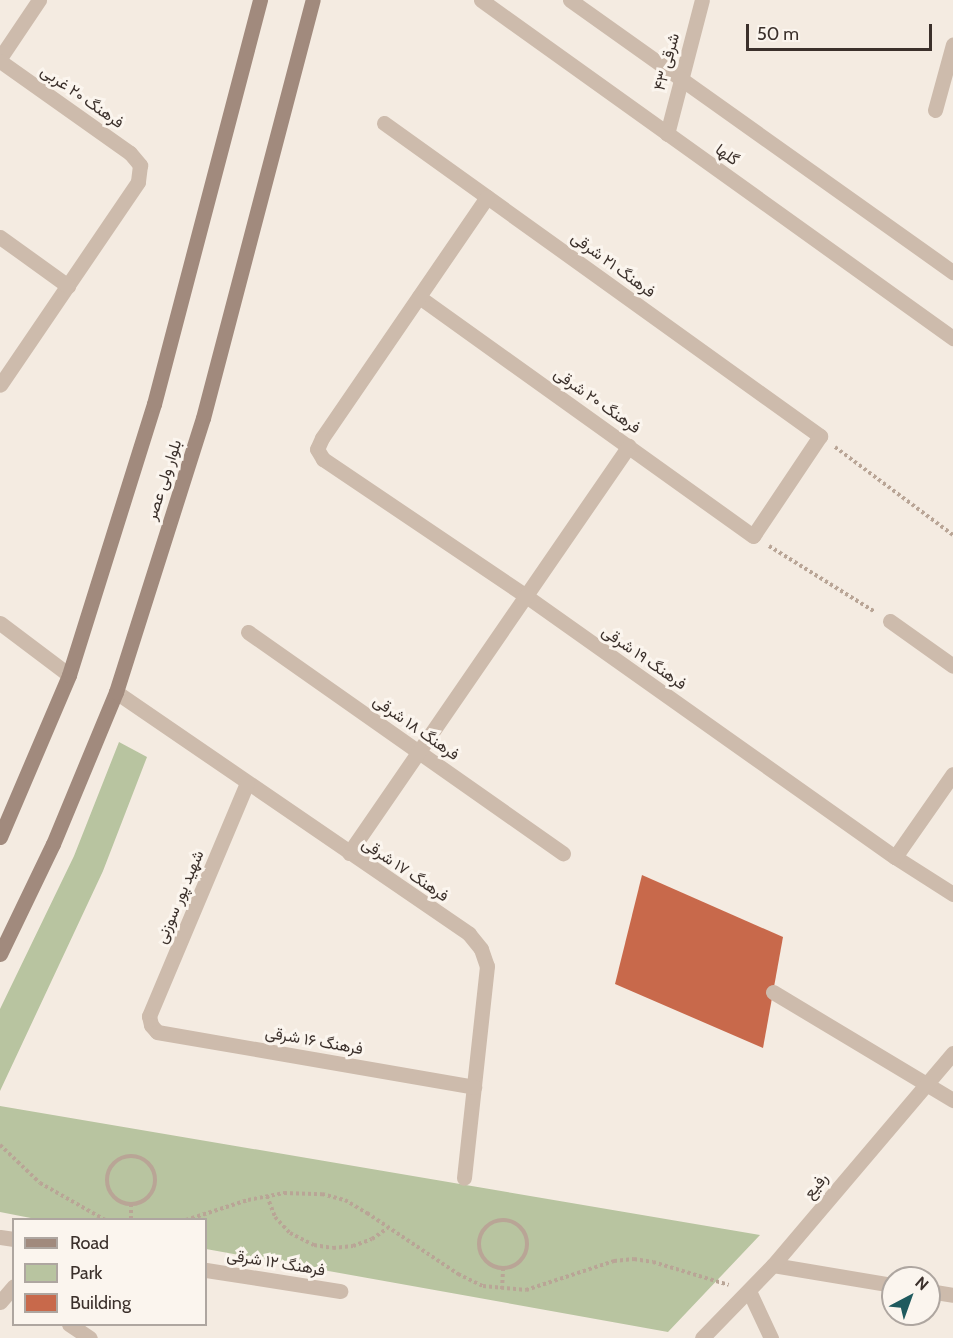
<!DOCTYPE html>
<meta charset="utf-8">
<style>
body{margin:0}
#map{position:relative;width:953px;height:1338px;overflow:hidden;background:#f4ebe1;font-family:Cabin,Vazirmatn,sans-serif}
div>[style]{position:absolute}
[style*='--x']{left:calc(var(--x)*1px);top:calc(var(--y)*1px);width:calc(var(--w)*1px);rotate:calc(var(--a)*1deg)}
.green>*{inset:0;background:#b8c4a0}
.building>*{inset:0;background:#c8694b}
.path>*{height:4px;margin-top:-2px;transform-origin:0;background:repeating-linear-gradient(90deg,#b9a596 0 3px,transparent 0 6px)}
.path>.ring{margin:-2px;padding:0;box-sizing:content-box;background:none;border:4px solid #b9a596;border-radius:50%}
.minor>*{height:15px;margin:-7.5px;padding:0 7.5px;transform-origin:7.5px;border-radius:7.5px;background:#cdbbac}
.tertiary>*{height:15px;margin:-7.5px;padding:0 7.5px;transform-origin:7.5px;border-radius:7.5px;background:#cdbbac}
.secondary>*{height:15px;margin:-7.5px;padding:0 7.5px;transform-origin:7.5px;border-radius:7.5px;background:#a18a7d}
span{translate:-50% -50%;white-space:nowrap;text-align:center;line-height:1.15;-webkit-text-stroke:6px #fbf5ee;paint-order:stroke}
.street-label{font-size:16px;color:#3b302b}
.legend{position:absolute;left:12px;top:1218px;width:195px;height:108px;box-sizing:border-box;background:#fbf5ee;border:2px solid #aea6a0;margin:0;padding:8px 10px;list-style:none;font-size:18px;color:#3b302b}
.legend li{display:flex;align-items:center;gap:12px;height:30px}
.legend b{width:30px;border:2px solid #aea6a0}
.north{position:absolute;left:881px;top:1266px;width:60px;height:60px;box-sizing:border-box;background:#fbf5ee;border:2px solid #aea6a0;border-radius:50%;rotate:41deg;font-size:16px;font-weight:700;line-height:24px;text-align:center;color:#3b302b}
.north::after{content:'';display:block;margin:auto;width:21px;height:27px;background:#1f5a5e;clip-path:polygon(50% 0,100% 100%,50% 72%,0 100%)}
.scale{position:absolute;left:746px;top:24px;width:186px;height:27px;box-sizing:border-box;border:3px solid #3b302b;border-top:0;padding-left:8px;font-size:18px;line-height:21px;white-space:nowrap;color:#3b302b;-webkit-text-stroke:4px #fbf5ee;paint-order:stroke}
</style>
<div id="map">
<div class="green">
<div style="clip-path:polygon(119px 742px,147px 757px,103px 871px,0 1091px,0 1009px,74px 856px)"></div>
<div style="clip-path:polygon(0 1106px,760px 1235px,668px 1332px,206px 1249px,206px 1220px,41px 1220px,0 1212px)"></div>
</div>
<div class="building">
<div style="clip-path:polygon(642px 875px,783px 937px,763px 1048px,615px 984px)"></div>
</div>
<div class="path">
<div style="--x:835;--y:447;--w:147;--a:36.7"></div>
<div style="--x:769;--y:546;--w:125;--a:31.9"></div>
<div style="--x:0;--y:1145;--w:55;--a:43.5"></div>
<div style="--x:40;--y:1183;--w:75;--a:29.6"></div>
<div class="ring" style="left:107px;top:1156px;width:44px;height:44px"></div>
<div style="--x:267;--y:1196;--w:22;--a:69"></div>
<div style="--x:275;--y:1217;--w:22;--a:47"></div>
<div style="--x:290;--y:1233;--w:27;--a:27"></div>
<div style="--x:314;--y:1245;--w:19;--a:9"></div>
<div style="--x:333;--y:1248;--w:20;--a:-6"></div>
<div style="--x:353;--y:1246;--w:20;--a:-20"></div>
<div style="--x:372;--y:1239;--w:19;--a:-35"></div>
<div style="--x:131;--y:1204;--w:16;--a:90"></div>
<div style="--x:186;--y:1220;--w:65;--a:-17.9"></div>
<div style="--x:248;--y:1200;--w:37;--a:-11"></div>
<div style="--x:284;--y:1193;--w:38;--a:2"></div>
<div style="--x:322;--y:1194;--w:24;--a:15"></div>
<div style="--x:345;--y:1200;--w:26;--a:31"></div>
<div style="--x:367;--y:1213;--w:110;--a:33.8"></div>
<div style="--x:458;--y:1274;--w:28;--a:26"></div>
<div style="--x:483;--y:1286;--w:43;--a:5.3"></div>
<div style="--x:526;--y:1290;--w:93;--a:-18.2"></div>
<div style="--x:614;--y:1261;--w:20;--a:-6"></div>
<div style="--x:634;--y:1259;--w:19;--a:9"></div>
<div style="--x:653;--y:1262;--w:79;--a:16.8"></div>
<div class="ring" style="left:479px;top:1220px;width:44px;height:44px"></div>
<div style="--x:502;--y:1289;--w:21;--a:-87"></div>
</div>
<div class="minor">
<div style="--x:0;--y:58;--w:70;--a:-56.1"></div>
<div style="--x:0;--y:61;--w:159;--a:35.3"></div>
<div style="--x:130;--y:153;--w:16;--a:50"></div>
<div style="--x:140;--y:165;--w:17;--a:97"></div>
<div style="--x:138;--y:182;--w:245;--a:124.2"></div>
<div style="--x:935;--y:110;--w:68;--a:-74.7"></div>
<div style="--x:384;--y:123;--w:537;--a:35.67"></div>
<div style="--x:820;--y:436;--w:120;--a:123.8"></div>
<div style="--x:753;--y:536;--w:411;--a:-144.4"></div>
<div style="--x:667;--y:134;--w:138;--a:-75.4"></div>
<div style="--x:487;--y:197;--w:292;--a:124.4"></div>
<div style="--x:322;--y:438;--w:12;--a:114"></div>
<div style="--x:317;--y:449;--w:12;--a:59"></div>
<div style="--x:323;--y:459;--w:245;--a:34"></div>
<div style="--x:526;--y:596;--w:452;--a:35.3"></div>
<div style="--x:895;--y:857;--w:69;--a:32.5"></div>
<div style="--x:0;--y:237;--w:84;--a:35.8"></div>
<div style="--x:890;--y:621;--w:77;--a:35.5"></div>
<div style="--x:0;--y:623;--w:86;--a:37"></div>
<div style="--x:248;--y:632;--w:385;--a:35.1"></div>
<div style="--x:116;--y:692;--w:428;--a:34.4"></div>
<div style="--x:469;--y:934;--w:19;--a:51"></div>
<div style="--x:481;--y:949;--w:18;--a:71"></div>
<div style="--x:487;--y:966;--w:213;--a:96.2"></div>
<div style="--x:247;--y:783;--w:253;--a:112.8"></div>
<div style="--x:149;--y:1016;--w:9;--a:77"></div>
<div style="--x:151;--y:1025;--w:9;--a:49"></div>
<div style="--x:157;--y:1032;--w:322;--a:9.8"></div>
<div style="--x:349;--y:853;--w:494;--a:-55.5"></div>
<div style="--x:895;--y:857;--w:101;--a:-55.1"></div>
<div style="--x:773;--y:992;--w:210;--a:31"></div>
<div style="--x:0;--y:1237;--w:14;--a:8"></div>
<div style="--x:773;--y:1265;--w:122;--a:9.5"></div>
<div style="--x:206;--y:1270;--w:136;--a:8.9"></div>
<div style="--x:749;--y:1291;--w:52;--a:64.9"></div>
<div style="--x:929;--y:1291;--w:24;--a:9"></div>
<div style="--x:0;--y:1302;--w:21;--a:-49"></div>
<div style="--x:69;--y:1324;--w:25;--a:34"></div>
</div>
<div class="tertiary">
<div style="--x:481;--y:0;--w:581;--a:35.61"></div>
<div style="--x:570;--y:0;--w:470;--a:35.4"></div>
<div style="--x:702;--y:1338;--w:102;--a:-45.8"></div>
<div style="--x:773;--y:1265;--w:278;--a:-49.7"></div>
</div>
<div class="secondary">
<div style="--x:0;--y:837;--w:176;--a:-66.9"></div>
<div style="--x:69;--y:675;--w:284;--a:-72.6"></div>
<div style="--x:154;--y:404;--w:418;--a:-75.3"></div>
<div style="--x:0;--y:954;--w:122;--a:-64.3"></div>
<div style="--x:53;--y:844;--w:165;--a:-67.5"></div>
<div style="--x:116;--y:692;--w:287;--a:-72.4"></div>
<div style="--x:203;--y:418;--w:432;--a:-75.3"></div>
</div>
<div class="street-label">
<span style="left:667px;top:62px;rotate:-75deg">۴۳ شرقی</span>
<span style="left:82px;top:97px;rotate:35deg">فرهنگ ۲۰ غربی</span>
<span style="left:727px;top:155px;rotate:36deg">گلها</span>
<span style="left:613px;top:265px;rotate:36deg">فرهنگ ۲۱ شرقی</span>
<span style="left:597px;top:401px;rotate:35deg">فرهنگ ۲۰ شرقی</span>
<span style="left:164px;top:480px;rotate:-72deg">بلوار ولی عصر</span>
<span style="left:644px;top:658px;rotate:35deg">فرهنگ ۱۹ شرقی</span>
<span style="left:416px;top:728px;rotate:35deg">فرهنگ ۱۸ شرقی</span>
<span style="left:405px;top:870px;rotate:34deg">فرهنگ ۱۷ شرقی</span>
<span style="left:180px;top:897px;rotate:-67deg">شهید پور سوزنی</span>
<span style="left:314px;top:1041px;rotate:10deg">فرهنگ ۱۶ شرقی</span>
<span style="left:816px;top:1186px;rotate:-50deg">رفیع</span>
<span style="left:276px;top:1263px;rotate:9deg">فرهنگ ۱۲ شرقی</span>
</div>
<ul class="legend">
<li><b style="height:8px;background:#a18a7d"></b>Road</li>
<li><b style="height:16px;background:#b8c4a0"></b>Park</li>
<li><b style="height:16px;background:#c8694b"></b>Building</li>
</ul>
<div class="north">N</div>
<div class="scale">50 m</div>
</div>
